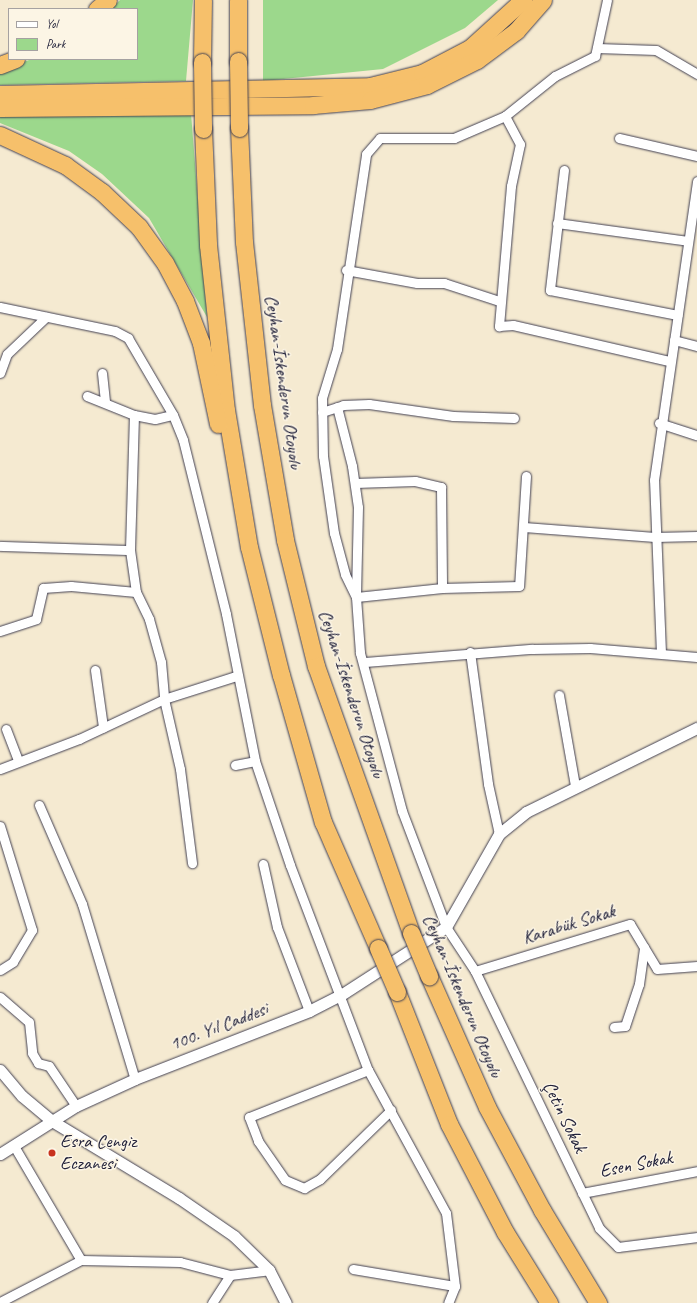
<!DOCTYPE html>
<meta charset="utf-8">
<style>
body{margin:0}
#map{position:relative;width:697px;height:1303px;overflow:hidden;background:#f5ead1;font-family:Caveat,sans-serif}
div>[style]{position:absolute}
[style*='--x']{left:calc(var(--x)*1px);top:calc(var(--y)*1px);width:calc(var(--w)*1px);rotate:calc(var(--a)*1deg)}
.green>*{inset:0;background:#9cd88c}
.roads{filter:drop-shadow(0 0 1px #424052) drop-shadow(0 0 1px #424052)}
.minor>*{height:9px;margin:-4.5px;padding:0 4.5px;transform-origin:4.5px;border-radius:4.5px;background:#fff}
.tertiary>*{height:11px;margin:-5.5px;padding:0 5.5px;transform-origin:5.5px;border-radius:5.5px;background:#fff}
.motorway>*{height:17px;margin:-8.5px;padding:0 8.5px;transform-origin:8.5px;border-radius:8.5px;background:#f6c06b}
.bridges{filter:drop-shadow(0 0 1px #424052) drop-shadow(0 0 1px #424052)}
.motorway-bridge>*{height:17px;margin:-8.5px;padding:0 8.5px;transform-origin:8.5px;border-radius:8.5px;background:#f6c06b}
.dots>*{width:11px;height:11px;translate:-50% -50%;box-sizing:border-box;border:2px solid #fcf5e5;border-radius:50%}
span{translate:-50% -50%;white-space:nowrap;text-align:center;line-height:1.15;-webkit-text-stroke:3px #fcf5e5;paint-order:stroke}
.street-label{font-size:19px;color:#22223b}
.poi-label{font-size:19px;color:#22223b}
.left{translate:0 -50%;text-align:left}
.legend{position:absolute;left:8px;top:8px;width:130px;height:52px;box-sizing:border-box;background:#fcf5e5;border:1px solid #a5a1a1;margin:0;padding:5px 7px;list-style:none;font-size:12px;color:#22223b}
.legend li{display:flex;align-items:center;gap:8px;height:20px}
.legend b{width:20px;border:1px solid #a5a1a1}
</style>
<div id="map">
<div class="green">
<div style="clip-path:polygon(120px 0,193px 0,186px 81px,0 85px,0 70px,32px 59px,137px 59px,137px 9px,111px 9px)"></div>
<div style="clip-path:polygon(263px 0,498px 0,465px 28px,383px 69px,263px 81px)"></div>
<div style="clip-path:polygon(191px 113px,207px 317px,149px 218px,102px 174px,69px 151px,0 123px,0 114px)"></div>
</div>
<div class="roads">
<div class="minor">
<div style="--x:597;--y:48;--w:59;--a:1.9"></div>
<div style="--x:656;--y:50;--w:48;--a:30.3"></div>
<div style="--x:505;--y:116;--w:32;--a:62"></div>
<div style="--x:520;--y:144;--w:43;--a:102.1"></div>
<div style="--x:511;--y:186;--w:141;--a:94.9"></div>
<div style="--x:499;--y:326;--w:14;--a:-4"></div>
<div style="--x:513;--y:325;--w:160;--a:13"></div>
<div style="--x:619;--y:138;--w:80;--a:13"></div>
<div style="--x:564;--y:170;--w:121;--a:96.7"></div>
<div style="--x:550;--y:290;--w:130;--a:11.1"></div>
<div style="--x:557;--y:223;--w:132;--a:7.8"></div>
<div style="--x:346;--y:270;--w:72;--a:10.4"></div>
<div style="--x:417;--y:283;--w:27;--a:0"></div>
<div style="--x:444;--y:283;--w:58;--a:18.1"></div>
<div style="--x:0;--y:307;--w:117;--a:11.8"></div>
<div style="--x:115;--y:331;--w:15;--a:28"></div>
<div style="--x:128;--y:338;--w:89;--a:59.7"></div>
<div style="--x:173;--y:415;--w:27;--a:68"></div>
<div style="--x:183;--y:440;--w:179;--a:76.1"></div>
<div style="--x:226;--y:614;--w:150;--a:78.8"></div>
<div style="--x:255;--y:761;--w:110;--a:71.4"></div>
<div style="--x:290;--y:865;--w:219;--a:69.2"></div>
<div style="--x:368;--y:1070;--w:163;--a:61.4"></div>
<div style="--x:446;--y:1213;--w:74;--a:83"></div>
<div style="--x:455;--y:1286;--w:18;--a:112"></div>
<div style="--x:674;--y:340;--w:24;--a:15"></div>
<div style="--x:0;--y:373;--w:20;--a:-70"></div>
<div style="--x:7;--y:354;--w:54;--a:-43.5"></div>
<div style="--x:102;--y:373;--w:29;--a:84"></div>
<div style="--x:87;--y:396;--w:51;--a:22"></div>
<div style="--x:134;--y:415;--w:21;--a:11"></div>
<div style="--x:155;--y:419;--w:18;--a:-13"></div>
<div style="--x:337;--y:407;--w:61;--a:75.7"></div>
<div style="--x:352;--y:466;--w:41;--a:81.7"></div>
<div style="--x:358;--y:507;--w:90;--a:91.3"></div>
<div style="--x:356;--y:597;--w:56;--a:85.9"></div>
<div style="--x:360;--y:653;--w:163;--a:75.1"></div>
<div style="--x:402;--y:811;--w:124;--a:69.2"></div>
<div style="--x:446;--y:927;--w:53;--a:56.6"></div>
<div style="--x:475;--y:971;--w:285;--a:64.2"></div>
<div style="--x:599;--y:1228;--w:27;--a:45"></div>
<div style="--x:618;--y:1247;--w:80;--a:-7.2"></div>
<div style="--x:322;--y:412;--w:22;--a:-18"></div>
<div style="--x:343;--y:405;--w:26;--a:-2"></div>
<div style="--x:369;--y:404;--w:85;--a:8.1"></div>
<div style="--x:453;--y:416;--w:61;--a:1.9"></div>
<div style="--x:134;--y:415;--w:135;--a:91.7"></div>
<div style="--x:130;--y:550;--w:42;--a:81.9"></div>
<div style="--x:136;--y:592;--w:30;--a:64"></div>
<div style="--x:149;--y:619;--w:45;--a:74.4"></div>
<div style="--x:161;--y:662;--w:37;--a:85"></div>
<div style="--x:164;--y:699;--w:72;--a:77.1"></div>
<div style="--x:180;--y:769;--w:95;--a:82.7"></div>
<div style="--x:659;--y:423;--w:40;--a:18"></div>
<div style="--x:526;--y:476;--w:110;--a:93.6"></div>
<div style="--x:519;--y:586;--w:77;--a:178.5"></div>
<div style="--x:442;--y:588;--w:86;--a:174"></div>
<div style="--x:356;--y:597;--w:25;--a:-116"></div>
<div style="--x:345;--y:574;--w:42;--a:-105"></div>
<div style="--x:334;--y:533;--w:78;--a:-98.1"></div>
<div style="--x:323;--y:456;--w:58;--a:-91"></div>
<div style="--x:322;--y:398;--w:51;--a:-73"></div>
<div style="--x:337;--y:349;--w:197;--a:-81.5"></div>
<div style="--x:366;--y:154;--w:21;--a:-49"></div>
<div style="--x:380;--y:138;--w:74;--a:0"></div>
<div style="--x:454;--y:138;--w:56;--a:-23.3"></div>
<div style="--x:505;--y:116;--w:64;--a:-38.7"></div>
<div style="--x:555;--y:76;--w:45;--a:-26.6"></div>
<div style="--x:595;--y:56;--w:57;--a:-77.9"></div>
<div style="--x:355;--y:483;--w:60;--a:-1.9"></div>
<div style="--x:415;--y:481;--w:27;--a:13"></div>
<div style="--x:441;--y:487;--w:101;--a:89.4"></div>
<div style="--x:524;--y:527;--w:131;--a:4.4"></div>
<div style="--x:655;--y:537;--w:42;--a:-1.4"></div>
<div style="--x:0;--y:546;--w:130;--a:1.8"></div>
<div style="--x:0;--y:631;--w:38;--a:-18"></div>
<div style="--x:36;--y:619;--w:32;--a:-77"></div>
<div style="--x:43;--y:588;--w:28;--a:-4"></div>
<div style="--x:71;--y:586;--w:65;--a:5.3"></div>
<div style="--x:470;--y:652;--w:133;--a:82.2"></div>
<div style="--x:488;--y:784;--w:51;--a:77.6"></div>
<div style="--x:661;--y:653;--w:173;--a:-92.3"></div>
<div style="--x:654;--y:480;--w:302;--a:-81.8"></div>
<div style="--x:365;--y:662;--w:168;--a:-4.5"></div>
<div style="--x:532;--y:649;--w:58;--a:-1"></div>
<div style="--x:590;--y:648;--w:107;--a:4.8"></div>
<div style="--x:95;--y:670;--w:58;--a:82"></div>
<div style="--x:559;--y:695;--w:92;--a:80"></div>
<div style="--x:6;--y:729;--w:34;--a:69"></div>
<div style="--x:235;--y:765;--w:20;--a:-11"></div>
<div style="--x:0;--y:769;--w:85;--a:-20.8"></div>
<div style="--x:79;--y:739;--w:94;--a:-25.2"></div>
<div style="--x:164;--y:699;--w:76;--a:-17.7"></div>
<div style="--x:39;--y:805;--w:108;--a:66.5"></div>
<div style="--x:82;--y:904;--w:183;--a:73.2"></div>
<div style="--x:0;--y:826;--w:109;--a:72.9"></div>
<div style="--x:32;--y:930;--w:37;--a:121"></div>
<div style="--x:13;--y:962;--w:15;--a:148"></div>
<div style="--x:263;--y:864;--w:65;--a:77.5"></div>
<div style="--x:277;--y:927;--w:90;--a:69.1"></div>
<div style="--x:475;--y:971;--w:162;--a:-16.9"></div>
<div style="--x:630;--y:924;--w:52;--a:59"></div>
<div style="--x:657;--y:969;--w:40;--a:-4.3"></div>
<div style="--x:0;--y:997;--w:38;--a:41"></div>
<div style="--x:29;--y:1022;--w:31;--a:84"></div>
<div style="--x:32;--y:1053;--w:12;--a:59"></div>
<div style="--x:38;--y:1063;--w:11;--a:15"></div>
<div style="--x:49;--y:1066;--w:48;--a:56"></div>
<div style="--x:614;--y:1027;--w:11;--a:-5"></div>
<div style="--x:625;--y:1026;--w:44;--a:-71.6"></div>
<div style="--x:639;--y:984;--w:37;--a:-82"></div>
<div style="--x:368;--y:1070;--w:128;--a:158.4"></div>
<div style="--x:249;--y:1117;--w:26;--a:69"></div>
<div style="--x:258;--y:1141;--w:47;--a:55.3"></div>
<div style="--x:285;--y:1180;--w:21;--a:23"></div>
<div style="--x:304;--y:1188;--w:18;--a:-29"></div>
<div style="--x:320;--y:1179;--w:99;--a:-44.2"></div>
<div style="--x:14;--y:1146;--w:132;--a:59.6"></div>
<div style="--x:582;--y:1193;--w:117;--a:-10.8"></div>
<div style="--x:353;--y:1269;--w:103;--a:9.5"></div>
<div style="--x:0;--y:1302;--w:91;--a:-27.4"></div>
<div style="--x:81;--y:1260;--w:99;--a:1.2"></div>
<div style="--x:180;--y:1262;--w:52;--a:14.6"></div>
<div style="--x:230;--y:1275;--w:39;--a:-7"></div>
<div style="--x:212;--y:1303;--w:33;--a:-57"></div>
</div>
<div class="tertiary">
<div style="--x:0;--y:1070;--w:34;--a:50"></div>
<div style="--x:22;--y:1096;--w:39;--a:40"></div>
<div style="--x:52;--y:1121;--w:149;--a:31.2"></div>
<div style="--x:179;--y:1198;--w:67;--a:34.6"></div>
<div style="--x:234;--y:1236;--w:49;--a:44.2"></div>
<div style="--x:269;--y:1270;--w:37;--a:63"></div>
<div style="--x:0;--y:1154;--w:90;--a:-32.3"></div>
<div style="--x:76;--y:1106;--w:65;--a:-24.6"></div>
<div style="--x:135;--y:1079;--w:187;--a:-21.3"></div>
<div style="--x:309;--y:1011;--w:36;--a:-27"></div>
<div style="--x:341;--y:995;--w:125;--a:-32.9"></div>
<div style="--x:446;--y:927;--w:107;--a:-60.3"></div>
<div style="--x:499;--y:834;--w:35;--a:-39"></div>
<div style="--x:526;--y:812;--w:191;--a:-26.2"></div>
</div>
<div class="motorway">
<div style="--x:238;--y:0;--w:61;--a:90"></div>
<div style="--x:97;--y:9;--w:14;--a:-39"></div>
<div style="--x:202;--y:62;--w:62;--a:-89.1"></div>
<div style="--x:0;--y:65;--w:17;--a:-21"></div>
<div style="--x:0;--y:94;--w:370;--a:-1.2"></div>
<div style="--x:370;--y:86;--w:54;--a:-14"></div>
<div style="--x:422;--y:73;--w:54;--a:-27.5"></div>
<div style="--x:470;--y:48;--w:72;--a:-42.2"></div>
<div style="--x:0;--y:108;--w:313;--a:-0.5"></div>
<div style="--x:313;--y:105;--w:57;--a:-5"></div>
<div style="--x:370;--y:100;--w:59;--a:-14.7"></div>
<div style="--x:427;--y:85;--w:56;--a:-26.6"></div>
<div style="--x:477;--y:60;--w:49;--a:-36.6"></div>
<div style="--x:516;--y:31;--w:41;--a:-48.9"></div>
<div style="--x:239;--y:128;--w:114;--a:87.5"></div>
<div style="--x:244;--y:242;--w:164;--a:83.7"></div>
<div style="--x:262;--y:405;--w:137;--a:80.3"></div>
<div style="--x:285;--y:540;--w:130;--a:76.2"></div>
<div style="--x:316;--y:666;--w:283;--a:70.4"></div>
<div style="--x:203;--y:129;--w:116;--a:87.5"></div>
<div style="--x:208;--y:245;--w:166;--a:83.8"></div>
<div style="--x:226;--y:410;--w:139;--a:80.5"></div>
<div style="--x:249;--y:547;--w:132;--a:76"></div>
<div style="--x:281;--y:675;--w:153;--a:74.1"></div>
<div style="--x:323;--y:822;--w:137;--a:66.4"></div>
<div style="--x:0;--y:135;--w:72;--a:24.8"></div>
<div style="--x:65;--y:165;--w:46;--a:36.1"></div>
<div style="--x:102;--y:192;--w:51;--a:43.4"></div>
<div style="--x:139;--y:227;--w:44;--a:54.2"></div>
<div style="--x:165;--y:263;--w:43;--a:62.2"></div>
<div style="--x:185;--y:301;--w:45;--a:69.1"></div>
<div style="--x:201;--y:343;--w:83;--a:78.1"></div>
<div style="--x:429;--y:976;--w:143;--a:66.1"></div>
<div style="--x:487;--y:1107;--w:117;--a:61.9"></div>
<div style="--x:542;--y:1210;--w:109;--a:58.9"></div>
<div style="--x:397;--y:992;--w:142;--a:68.5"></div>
<div style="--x:449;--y:1124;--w:122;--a:62.6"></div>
<div style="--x:505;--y:1232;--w:84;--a:58.2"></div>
</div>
</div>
<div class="bridges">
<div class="motorway-bridge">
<div style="--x:238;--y:61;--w:67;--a:89.1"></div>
<div style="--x:202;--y:62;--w:67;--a:89.1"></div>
<div style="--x:411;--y:933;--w:47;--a:67.3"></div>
<div style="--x:378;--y:948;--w:48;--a:66.6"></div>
</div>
</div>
<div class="dots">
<div style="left:52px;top:1153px;background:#c8321e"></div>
</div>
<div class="street-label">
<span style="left:283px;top:382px;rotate:82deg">Ceyhan-İskenderun Otoyolu</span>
<span style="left:351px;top:694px;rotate:72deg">Ceyhan-İskenderun Otoyolu</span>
<span style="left:569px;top:925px;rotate:-17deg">Karabük Sokak</span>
<span style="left:462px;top:996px;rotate:67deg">Ceyhan-İskenderun Otoyolu</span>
<span style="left:219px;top:1027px;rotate:-21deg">100. Yıl Caddesi</span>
<span style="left:564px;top:1117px;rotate:64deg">Çetin Sokak</span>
<span style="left:636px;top:1165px;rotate:-11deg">Esen Sokak</span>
</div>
<div class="poi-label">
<span class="left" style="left:60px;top:1153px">Esra Cengiz<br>Eczanesi</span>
</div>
<ul class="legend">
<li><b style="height:5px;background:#fff"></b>Yol</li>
<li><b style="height:11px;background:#9cd88c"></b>Park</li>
</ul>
</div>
